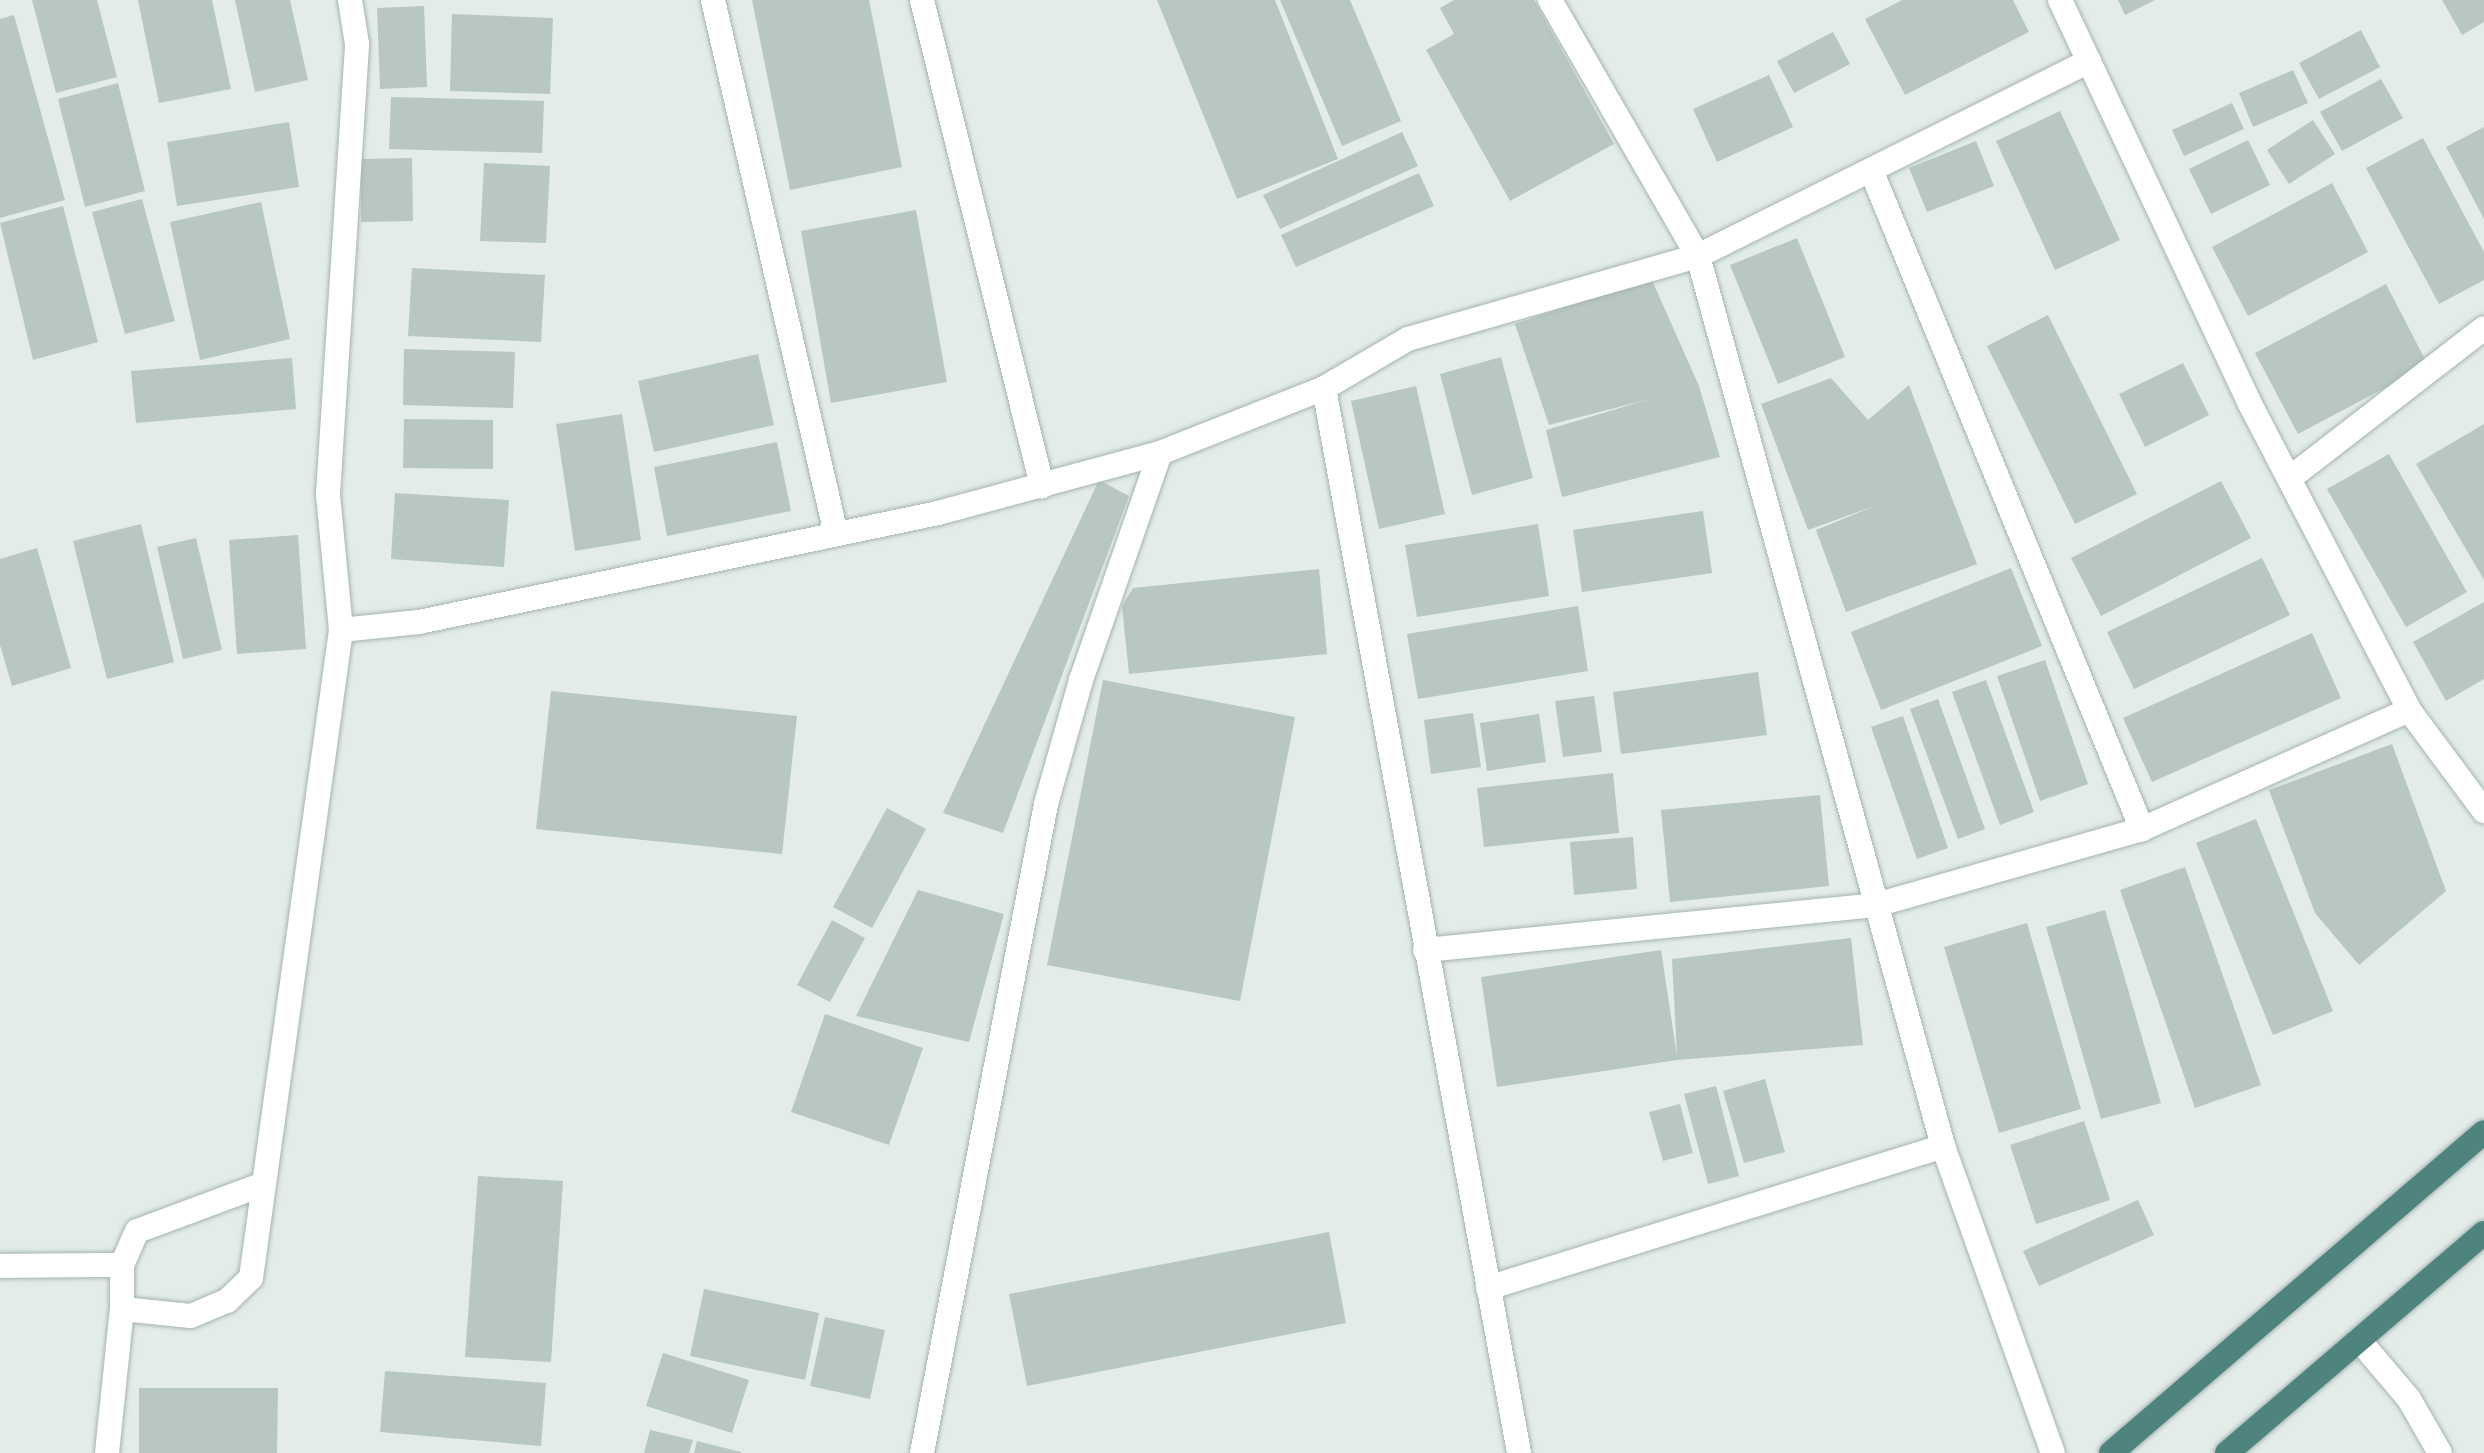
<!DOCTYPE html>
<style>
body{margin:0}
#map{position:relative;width:2484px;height:1453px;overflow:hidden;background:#e3ece9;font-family:Cabin,sans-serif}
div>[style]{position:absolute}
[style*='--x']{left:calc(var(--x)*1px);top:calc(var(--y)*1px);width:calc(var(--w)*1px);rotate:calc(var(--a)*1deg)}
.building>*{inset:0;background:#b8c7c3}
.roads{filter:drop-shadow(0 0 2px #a6b4b1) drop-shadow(0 0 2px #a6b4b1)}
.minor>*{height:24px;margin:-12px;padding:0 12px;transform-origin:12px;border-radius:12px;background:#fff}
.trunk>*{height:24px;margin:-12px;padding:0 12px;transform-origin:12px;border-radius:12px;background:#4e837e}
span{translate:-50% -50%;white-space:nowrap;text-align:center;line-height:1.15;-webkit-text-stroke:6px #f3f9f7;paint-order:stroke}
</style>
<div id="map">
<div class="building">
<div style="clip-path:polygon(32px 0,97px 0,117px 77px,56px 93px)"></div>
<div style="clip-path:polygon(138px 0,212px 0,231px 89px,159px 103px)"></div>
<div style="clip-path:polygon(235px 0,290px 0,308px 80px,255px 92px)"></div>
<div style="clip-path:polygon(752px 0,869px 0,902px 167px,790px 190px)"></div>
<div style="clip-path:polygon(1157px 0,1275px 0,1338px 159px,1237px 199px)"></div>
<div style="clip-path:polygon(1280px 0,1350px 0,1401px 121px,1342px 146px)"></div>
<div style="clip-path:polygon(1454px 0,1534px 0,1614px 144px,1510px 201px,1426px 50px,1454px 34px,1440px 8px)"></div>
<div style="clip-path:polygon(1902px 0,2013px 0,2029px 32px,1905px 95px,1865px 19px)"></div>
<div style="clip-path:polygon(2118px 0,2155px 0,2125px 15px)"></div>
<div style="clip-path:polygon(2442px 0,2484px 0,2484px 22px,2462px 35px)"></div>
<div style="clip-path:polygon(424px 6px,427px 87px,380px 89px,377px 8px)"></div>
<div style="clip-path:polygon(452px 14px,553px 18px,550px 94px,450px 91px)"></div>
<div style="clip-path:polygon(14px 15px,65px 200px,0 218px,0 19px)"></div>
<div style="clip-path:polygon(2361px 30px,2380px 67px,2319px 99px,2299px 63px)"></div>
<div style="clip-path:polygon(1833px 32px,1850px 64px,1794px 93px,1777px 61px)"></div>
<div style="clip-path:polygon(2293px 70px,2308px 103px,2253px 127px,2239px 93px)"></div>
<div style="clip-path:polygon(1769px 75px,1793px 127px,1717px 162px,1693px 109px)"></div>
<div style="clip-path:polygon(2381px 79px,2403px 118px,2342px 151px,2320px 112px)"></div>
<div style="clip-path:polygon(118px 83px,145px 191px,85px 207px,58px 99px)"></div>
<div style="clip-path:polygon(391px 97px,544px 101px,542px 153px,389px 149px)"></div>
<div style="clip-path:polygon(2232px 103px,2244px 129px,2184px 156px,2172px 130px)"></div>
<div style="clip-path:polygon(2060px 111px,2120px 240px,2055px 270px,1996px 141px)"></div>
<div style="clip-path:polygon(2313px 120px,2335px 154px,2289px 184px,2267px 150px)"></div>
<div style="clip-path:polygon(289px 122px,299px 187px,177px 206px,167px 142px)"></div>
<div style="clip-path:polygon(2484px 127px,2484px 219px,2446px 147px)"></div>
<div style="clip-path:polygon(1402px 132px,1418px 166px,1280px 229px,1263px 195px)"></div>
<div style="clip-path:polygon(2423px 138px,2484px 252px,2484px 280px,2439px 304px,2366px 168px)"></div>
<div style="clip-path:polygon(2248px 140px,2270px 185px,2211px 214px,2189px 169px)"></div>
<div style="clip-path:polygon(1976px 141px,1994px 186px,1927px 212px,1909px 168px)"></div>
<div style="clip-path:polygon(412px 158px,413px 221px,361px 222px,361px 159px)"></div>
<div style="clip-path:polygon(484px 163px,550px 166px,546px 243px,480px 241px)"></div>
<div style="clip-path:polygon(1419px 173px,1434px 206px,1296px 267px,1281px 235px)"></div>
<div style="clip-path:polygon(2332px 183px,2368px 252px,2248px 316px,2212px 247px)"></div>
<div style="clip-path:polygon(142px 199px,175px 321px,125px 334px,92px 212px)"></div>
<div style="clip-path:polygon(261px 202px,290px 339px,200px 360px,170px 222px)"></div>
<div style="clip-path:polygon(63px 206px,98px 342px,33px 360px,0 223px)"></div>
<div style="clip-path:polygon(916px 210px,947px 382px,831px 403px,801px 231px)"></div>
<div style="clip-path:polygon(1797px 238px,1845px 357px,1778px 384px,1730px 265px)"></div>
<div style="clip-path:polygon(412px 268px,545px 275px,541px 342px,408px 336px)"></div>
<div style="clip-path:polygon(1651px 278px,1699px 386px,1720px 457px,1562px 497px,1546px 430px,1650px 399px,1549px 425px,1515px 324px)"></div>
<div style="clip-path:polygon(2386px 284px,2428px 365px,2298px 434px,2255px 353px)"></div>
<div style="clip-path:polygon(2048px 315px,2137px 494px,2075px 524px,1987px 346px)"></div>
<div style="clip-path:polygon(404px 349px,515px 352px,513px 408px,403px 405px)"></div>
<div style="clip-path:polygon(758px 354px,774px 425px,654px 452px,638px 381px)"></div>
<div style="clip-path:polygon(1501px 357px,1533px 478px,1472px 495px,1440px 374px)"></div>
<div style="clip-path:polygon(292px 358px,296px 409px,136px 423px,131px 371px)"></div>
<div style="clip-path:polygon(2183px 363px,2209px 415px,2145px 447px,2119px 394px)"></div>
<div style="clip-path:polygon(1831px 378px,1868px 420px,1909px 385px,1977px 564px,1846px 612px,1816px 530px,1877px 505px,1808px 530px,1761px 404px)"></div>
<div style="clip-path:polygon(1416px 386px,1445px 514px,1379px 529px,1351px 401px)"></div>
<div style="clip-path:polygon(622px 414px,641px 540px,575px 551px,556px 424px)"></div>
<div style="clip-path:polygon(404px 419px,493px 420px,493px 469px,403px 468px)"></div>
<div style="clip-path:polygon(2484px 424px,2484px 580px,2416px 464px)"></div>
<div style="clip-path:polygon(777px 442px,791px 511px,667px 536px,654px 467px)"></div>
<div style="clip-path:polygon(2389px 454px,2467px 592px,2406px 627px,2327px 489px)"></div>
<div style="clip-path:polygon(1099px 480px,1129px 496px,1003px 833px,943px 813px)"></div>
<div style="clip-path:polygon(2221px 481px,2251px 538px,2101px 616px,2071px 558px)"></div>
<div style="clip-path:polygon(395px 493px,509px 500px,504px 567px,391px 559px)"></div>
<div style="clip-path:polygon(1703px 511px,1712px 573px,1582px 592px,1573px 530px)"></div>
<div style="clip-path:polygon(141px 524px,174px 662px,107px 679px,73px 541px)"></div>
<div style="clip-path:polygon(1538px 524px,1549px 596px,1417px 617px,1405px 545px)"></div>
<div style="clip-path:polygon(298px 535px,306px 649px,237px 654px,229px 540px)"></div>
<div style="clip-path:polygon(196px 538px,222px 650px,183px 659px,157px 547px)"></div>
<div style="clip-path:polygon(37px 548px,71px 668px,12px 686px,0 645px,0 559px)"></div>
<div style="clip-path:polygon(2262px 558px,2290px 615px,2134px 689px,2107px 632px)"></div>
<div style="clip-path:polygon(2011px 568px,2042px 646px,1881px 710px,1851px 632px)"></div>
<div style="clip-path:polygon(1319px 569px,1327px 654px,1129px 674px,1122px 606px,1133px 588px)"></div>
<div style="clip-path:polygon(2484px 602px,2484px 679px,2446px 701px,2413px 642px)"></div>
<div style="clip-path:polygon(1578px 606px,1588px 671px,1418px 699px,1407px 634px)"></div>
<div style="clip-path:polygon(2312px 633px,2341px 698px,2152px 782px,2123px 718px)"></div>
<div style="clip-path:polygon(2045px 660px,2088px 784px,2040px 801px,1997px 676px)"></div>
<div style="clip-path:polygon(1758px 672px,1767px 735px,1621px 754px,1613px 692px)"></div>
<div style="clip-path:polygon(1103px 680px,1295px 717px,1240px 1001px,1047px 965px)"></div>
<div style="clip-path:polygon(1986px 680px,2034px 812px,2000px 825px,1952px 692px)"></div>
<div style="clip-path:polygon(551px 691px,797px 716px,782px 854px,536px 829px)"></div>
<div style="clip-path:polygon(1594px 696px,1602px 752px,1563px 757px,1555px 701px)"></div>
<div style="clip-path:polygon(1938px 699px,1985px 829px,1958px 839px,1910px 709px)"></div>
<div style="clip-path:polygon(1473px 713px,1481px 767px,1431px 774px,1424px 720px)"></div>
<div style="clip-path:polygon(1539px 714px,1546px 762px,1487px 771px,1480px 723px)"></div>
<div style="clip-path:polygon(1903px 716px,1948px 848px,1917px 859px,1871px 727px)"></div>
<div style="clip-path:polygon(2392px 744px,2446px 891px,2359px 965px,2315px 913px,2269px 790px)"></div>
<div style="clip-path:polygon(1613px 773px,1619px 833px,1484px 847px,1477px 788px)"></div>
<div style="clip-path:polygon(1820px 795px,1829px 886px,1670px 902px,1661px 810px)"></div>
<div style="clip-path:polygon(887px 808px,926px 829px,872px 928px,833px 907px)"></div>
<div style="clip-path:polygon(2256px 819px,2333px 1011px,2273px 1035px,2196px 843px)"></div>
<div style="clip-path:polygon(1633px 837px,1637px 889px,1574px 895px,1570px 842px)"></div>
<div style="clip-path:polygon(2185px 867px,2261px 1085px,2195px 1108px,2120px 890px)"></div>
<div style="clip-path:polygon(918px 890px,1004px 914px,969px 1042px,856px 1016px)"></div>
<div style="clip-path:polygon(2105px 910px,2161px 1103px,2101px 1119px,2046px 927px)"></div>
<div style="clip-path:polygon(832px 920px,865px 938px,830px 1002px,797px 985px)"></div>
<div style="clip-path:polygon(2027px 923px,2081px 1109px,1999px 1133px,1944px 947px)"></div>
<div style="clip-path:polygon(1851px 938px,1863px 1045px,1677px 1060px,1497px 1087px,1481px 977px,1661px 950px,1677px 1056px,1672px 959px)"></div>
<div style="clip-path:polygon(825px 1014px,923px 1048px,889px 1145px,791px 1112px)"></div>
<div style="clip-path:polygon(1765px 1079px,1785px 1152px,1744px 1163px,1723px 1091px)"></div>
<div style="clip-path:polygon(1716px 1086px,1739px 1176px,1708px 1184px,1684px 1094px)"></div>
<div style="clip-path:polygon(1680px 1104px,1693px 1153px,1663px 1161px,1649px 1112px)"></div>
<div style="clip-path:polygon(2084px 1121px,2110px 1200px,2036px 1224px,2010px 1145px)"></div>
<div style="clip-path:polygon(478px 1176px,563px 1181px,551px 1362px,465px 1357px)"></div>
<div style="clip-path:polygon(2138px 1200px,2154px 1235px,2039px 1286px,2023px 1251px)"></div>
<div style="clip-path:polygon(1329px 1232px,1346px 1323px,1027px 1386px,1009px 1294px)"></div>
<div style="clip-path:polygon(704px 1289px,819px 1313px,805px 1380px,690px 1356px)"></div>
<div style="clip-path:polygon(825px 1317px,885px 1330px,870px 1399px,810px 1386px)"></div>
<div style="clip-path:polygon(663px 1353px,749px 1380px,732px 1433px,646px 1406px)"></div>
<div style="clip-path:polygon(385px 1371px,546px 1383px,541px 1446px,380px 1432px)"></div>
<div style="clip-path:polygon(139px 1388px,278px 1388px,277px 1453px,139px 1453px)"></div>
<div style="clip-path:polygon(650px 1430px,693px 1440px,689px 1453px,644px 1453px)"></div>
<div style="clip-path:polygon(697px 1441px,741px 1452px,741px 1453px,694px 1453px)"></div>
</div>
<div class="roads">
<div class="minor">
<div style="--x:713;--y:0;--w:548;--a:77.03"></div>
<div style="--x:922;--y:0;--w:501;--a:76.13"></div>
<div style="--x:1550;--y:0;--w:296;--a:60"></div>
<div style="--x:1698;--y:256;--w:923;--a:74.61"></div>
<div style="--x:1943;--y:1146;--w:326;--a:70.3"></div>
<div style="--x:2060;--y:0;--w:444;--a:64.8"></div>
<div style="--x:2249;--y:402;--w:347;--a:62.5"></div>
<div style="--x:2409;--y:710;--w:126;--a:53.4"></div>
<div style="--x:1871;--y:170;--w:713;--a:67.65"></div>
<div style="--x:1324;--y:388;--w:1083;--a:79.62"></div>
<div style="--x:2290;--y:478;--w:245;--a:-37.7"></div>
<div style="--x:341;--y:630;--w:78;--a:-5.9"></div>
<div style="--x:419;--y:622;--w:530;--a:-11.86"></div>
<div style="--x:938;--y:513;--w:230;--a:-15.1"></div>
<div style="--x:1160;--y:453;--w:176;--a:-21.6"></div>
<div style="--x:1324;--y:388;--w:97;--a:-30.3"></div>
<div style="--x:1408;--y:339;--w:302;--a:-16"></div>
<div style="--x:1698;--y:256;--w:437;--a:-26.5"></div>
<div style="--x:1425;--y:950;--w:453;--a:-5.7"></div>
<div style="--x:1876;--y:905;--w:277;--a:-15.9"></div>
<div style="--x:2142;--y:829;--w:292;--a:-24"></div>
<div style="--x:261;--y:1185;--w:132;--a:159.6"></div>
<div style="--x:137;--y:1231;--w:37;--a:114"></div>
<div style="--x:122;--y:1265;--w:44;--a:90"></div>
<div style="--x:122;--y:1309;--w:69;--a:5.8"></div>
<div style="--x:191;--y:1316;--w:39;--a:-23"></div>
<div style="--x:227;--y:1301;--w:33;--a:-44"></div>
<div style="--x:251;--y:1278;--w:654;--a:-82.09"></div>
<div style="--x:341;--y:630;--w:137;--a:-95.5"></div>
<div style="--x:328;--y:494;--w:451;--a:-86.3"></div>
<div style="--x:357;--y:44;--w:45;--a:-99"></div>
<div style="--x:0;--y:1266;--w:122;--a:-0.5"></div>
<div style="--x:1488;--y:1288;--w:477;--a:-17.3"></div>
<div style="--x:2359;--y:1340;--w:77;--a:49.7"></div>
<div style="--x:2409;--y:1399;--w:62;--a:60.1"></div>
<div style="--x:107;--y:1453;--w:145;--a:-84.1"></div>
<div style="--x:922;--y:1453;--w:661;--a:-79.18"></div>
<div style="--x:1046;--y:804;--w:129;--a:-74.2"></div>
<div style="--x:1081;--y:680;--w:240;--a:-70.8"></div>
</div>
<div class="trunk">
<div style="--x:2111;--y:1453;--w:492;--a:-40.7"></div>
<div style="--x:2227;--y:1453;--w:338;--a:-40.6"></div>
</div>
</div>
</div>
